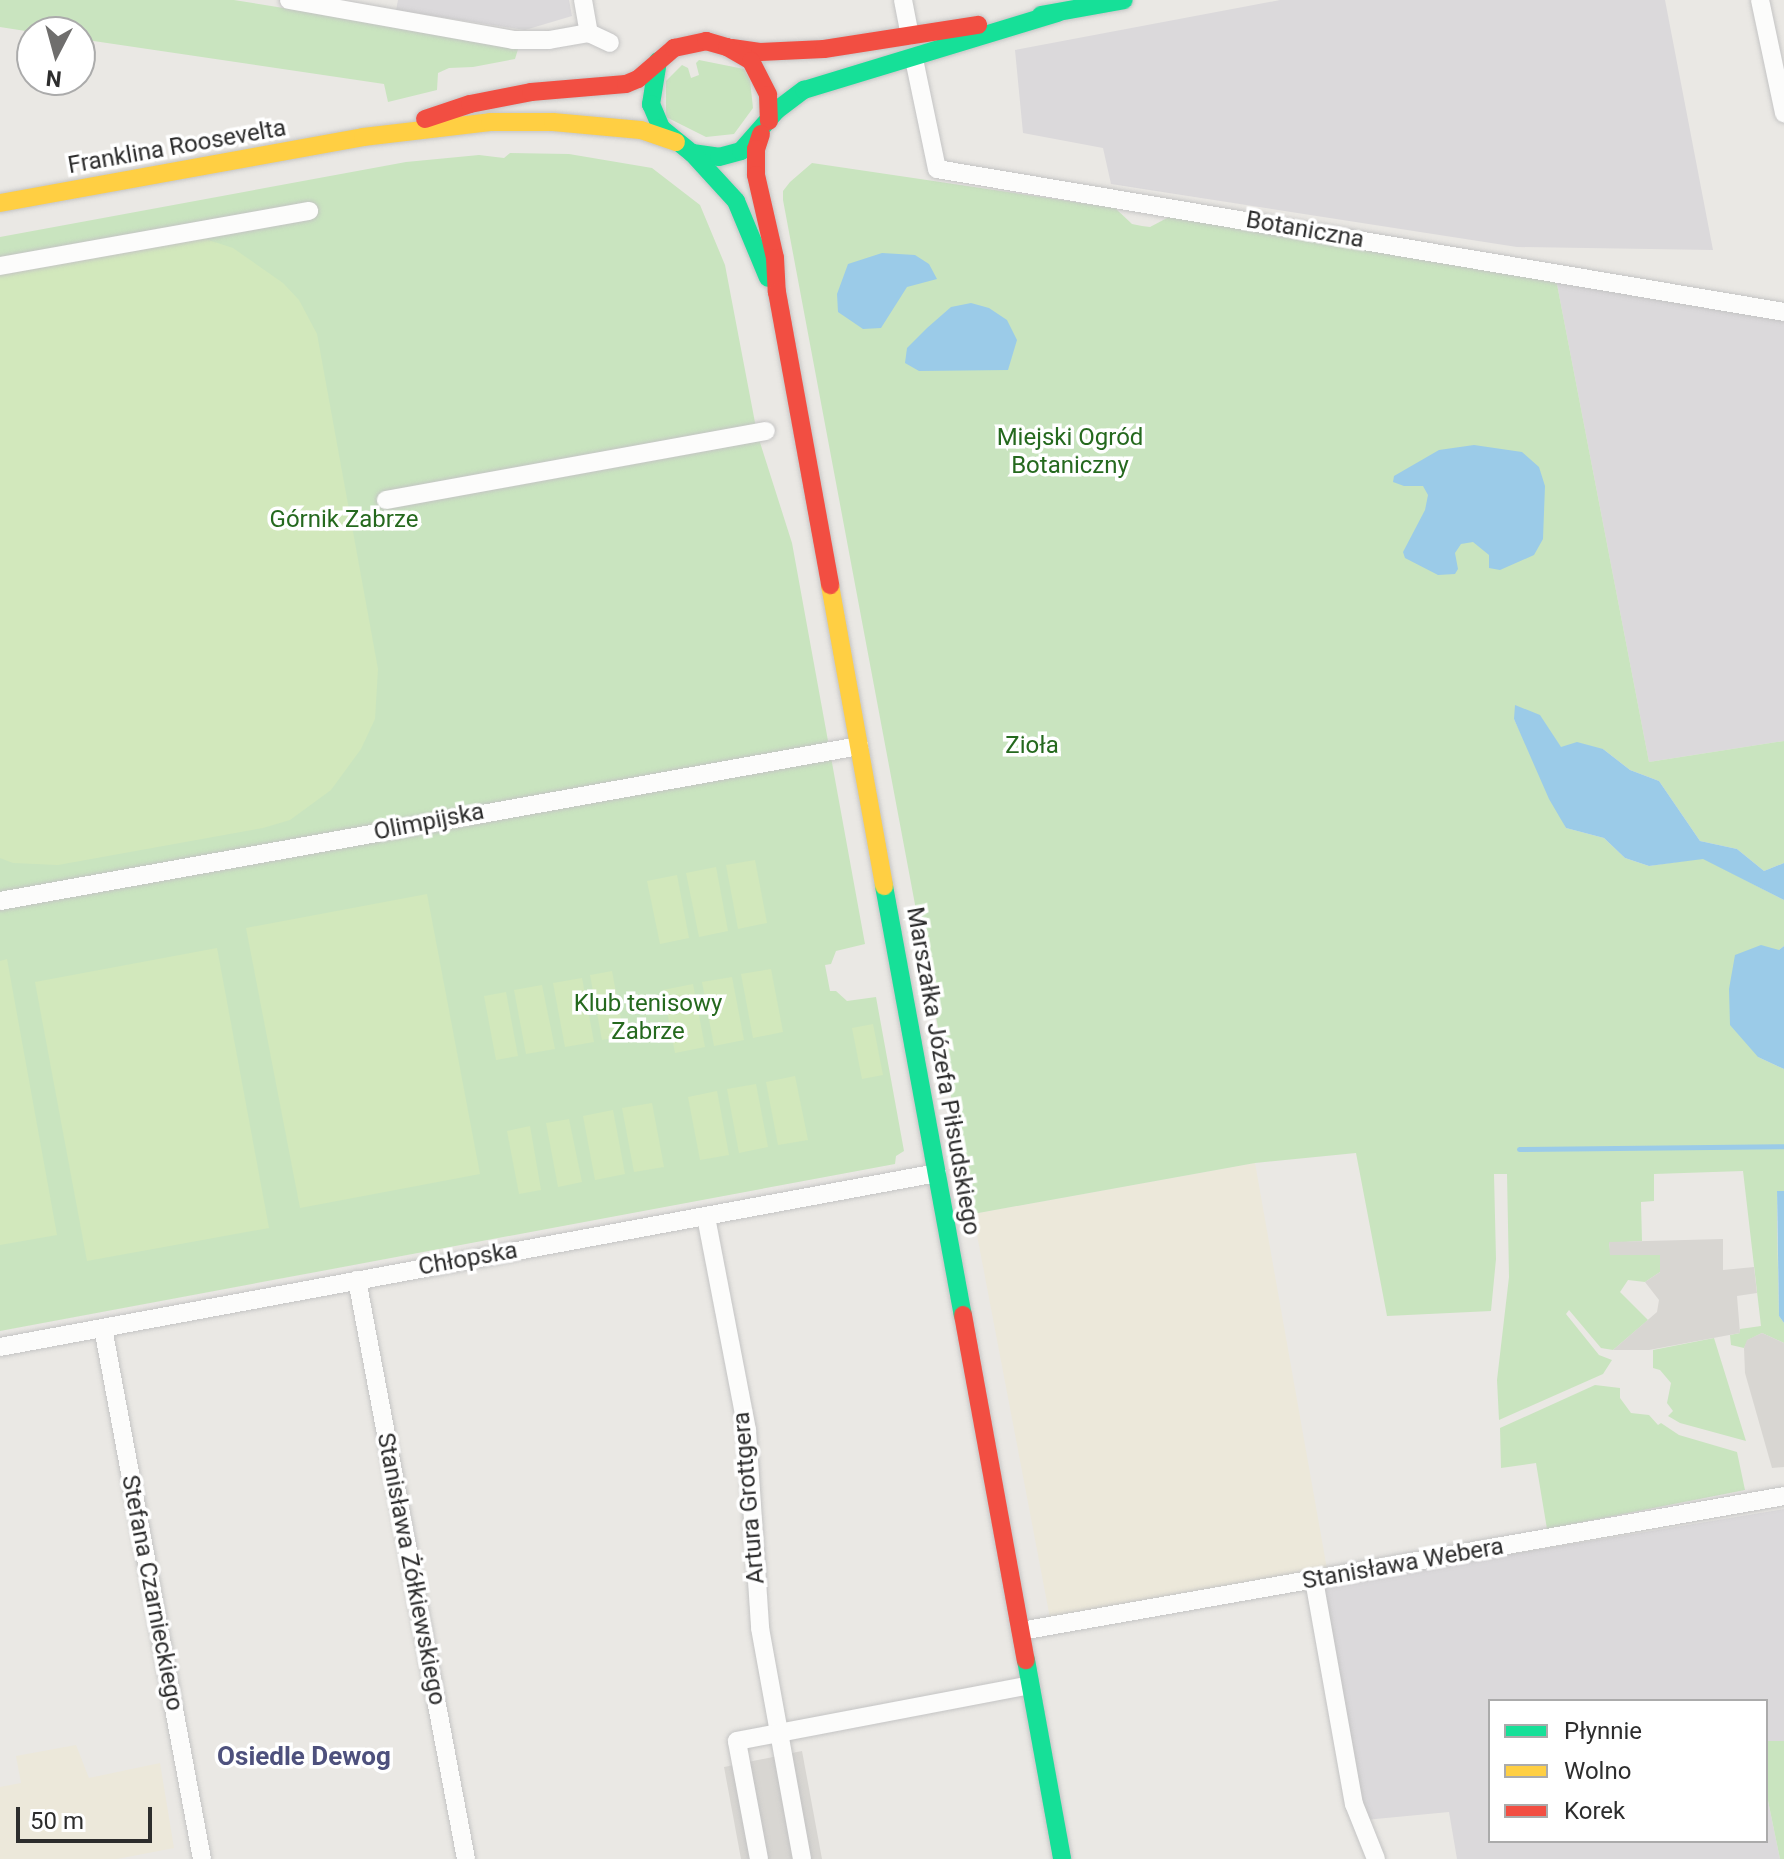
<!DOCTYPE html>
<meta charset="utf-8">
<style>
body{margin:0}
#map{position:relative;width:1784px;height:1859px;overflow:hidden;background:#eae8e4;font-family:Roboto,sans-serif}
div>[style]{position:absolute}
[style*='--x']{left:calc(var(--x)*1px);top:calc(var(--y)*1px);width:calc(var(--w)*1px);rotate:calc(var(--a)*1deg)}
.industrial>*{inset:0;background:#dbd9db}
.education>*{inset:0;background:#ece8da}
.green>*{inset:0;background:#c9e4bf}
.pitch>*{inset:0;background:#d2e8bc}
.plaza>*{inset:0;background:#d8d6d2}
.water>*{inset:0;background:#9bcbe8}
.stream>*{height:5px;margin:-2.5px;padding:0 2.5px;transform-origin:2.5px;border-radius:2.5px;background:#9bcbe8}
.roads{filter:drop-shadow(0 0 2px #c4c4c4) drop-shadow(0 0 2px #c4c4c4)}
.street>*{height:18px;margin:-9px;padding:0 9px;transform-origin:9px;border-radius:9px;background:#fcfcfb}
.fast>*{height:18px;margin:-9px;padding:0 9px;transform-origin:9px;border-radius:9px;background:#16e098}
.slow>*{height:18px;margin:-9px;padding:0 9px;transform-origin:9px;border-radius:9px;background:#ffcf43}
.jam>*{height:18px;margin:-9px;padding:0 9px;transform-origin:9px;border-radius:9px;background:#f24e42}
span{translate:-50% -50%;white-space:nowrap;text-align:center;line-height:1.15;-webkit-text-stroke:7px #fff;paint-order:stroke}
.street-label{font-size:24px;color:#2d2d2d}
.park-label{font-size:24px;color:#25691e}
.neighbourhood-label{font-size:26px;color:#4e517d;font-weight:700}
.legend{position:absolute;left:1488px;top:1699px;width:280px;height:144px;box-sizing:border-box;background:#fff;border:2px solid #ababab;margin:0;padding:10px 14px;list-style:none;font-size:24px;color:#2d2d2d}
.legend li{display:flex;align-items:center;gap:16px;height:40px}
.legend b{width:40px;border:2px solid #ababab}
.north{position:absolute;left:16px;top:16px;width:80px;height:80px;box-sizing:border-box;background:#fff;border:2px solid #ababab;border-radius:50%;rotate:186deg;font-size:22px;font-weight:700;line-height:32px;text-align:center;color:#2d2d2d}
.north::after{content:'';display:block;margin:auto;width:28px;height:36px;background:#6f6e6d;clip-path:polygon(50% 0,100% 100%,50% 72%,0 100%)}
.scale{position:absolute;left:16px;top:1807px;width:136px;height:36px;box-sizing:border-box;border:4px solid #2d2d2d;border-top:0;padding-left:10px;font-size:24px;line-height:28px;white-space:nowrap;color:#2d2d2d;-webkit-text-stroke:6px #fff;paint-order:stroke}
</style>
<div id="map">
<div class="industrial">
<div style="clip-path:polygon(398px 0,569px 0,572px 16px,525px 30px,396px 10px)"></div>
<div style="clip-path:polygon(1280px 0,1665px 0,1713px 250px,1517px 247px,1111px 184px,1103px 148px,1023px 133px,1015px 50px)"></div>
<div style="clip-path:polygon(1556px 279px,1784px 319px,1784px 741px,1649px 762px)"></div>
<div style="clip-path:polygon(1784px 1509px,1784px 1741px,1766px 1741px,1766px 1701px,1490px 1701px,1490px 1841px,1766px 1841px,1766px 1791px,1780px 1859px,1457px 1859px,1449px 1812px,1365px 1820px,1319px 1586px)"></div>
</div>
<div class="education">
<div style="clip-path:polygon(1255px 1163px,1327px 1569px,1050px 1618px,973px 1214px)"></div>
<div style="clip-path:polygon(76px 1745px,89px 1778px,160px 1763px,174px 1848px,117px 1859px,0 1859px,0 1787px,21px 1783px,16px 1756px)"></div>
</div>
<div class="green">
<div style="clip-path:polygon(0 0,234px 0,519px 46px,515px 59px,473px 67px,449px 68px,438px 73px,437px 90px,388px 102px,384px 84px,80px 39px,80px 32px,32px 32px,0 27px)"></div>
<div style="clip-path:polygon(699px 60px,744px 69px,750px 80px,753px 108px,734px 134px,706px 137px,666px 117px,666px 81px,682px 65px,688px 68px,691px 78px,699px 75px,696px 63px)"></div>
<div style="clip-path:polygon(510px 153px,569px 154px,652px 168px,700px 205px,725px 265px,757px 433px,792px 543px,865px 944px,836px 951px,831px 964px,825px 965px,830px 991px,836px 991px,847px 1001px,876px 997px,904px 1151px,896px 1156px,895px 1164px,0 1331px,0 237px,406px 162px,479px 155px,504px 158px)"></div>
<div style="clip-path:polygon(812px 163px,1115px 208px,1132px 224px,1142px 226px,1150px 227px,1169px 217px,1556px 279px,1649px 762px,1784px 741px,1784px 863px,1764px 871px,1737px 849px,1700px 841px,1659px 781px,1630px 770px,1603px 749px,1561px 748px,1539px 715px,1514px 719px,1566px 828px,1604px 838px,1625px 858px,1649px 866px,1703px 858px,1784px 900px,1784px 946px,1779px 950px,1758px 1057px,1784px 1069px,1784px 1191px,1777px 1191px,1777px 1222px,1779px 1316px,1784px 1323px,1784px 1343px,1762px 1333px,1748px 1340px,1744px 1348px,1731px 1345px,1730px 1335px,1740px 1333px,1740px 1329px,1761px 1326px,1743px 1171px,1654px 1174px,1654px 1201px,1641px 1202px,1642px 1241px,1609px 1243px,1611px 1255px,1660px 1255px,1660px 1272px,1645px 1282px,1628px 1280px,1620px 1292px,1648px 1320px,1613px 1350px,1601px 1348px,1569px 1310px,1566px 1314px,1599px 1355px,1612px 1360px,1603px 1374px,1499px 1420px,1497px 1380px,1509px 1277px,1507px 1174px,1494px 1174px,1496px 1259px,1491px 1311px,1387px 1316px,1356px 1153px,1255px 1163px,973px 1214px,783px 200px,783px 191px,790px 182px)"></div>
<div style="clip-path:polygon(1714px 1338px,1746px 1441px,1680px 1423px,1668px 1416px,1673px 1411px,1667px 1403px,1671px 1383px,1660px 1370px,1653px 1368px,1653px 1350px)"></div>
<div style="clip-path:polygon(1595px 1385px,1620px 1388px,1620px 1398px,1631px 1413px,1649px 1415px,1658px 1425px,1661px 1423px,1679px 1435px,1737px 1452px,1745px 1490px,1547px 1529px,1536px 1463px,1501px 1468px,1500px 1428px)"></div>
<div style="clip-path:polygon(1766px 1741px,1784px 1741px,1784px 1859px,1780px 1859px,1766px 1791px)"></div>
</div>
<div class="pitch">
<div style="clip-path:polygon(196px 236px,233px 248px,283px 283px,299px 300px,317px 334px,378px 669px,375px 719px,361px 749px,331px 790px,290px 820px,263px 828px,58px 865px,13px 863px,0 858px,0 265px)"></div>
<div style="clip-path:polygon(755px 860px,767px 923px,738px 929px,726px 865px)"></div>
<div style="clip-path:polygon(716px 867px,728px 931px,699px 937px,686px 873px)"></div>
<div style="clip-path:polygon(677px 875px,689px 938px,660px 944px,647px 881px)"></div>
<div style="clip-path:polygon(427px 894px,480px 1174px,300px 1208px,246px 928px)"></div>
<div style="clip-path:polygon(217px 948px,269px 1228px,87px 1261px,35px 982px)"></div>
<div style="clip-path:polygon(7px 959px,57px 1235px,0 1245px,0 961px)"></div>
<div style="clip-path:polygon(771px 969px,783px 1032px,753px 1038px,741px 974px)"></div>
<div style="clip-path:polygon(612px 971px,624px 1036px,602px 1040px,590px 975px)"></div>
<div style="clip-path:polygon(732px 977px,744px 1040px,714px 1046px,702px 982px)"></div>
<div style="clip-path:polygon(582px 978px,594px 1042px,565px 1047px,553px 983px)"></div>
<div style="clip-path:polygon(693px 984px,705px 1047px,675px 1053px,663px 990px)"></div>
<div style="clip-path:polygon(542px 985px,555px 1049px,526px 1054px,514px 990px)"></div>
<div style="clip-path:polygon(506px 992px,518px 1056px,496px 1060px,484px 996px)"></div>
<div style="clip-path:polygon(873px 1024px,883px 1075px,862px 1079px,852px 1028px)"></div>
<div style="clip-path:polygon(795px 1076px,808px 1140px,778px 1145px,766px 1082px)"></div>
<div style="clip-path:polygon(756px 1084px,768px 1147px,739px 1153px,727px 1089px)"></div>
<div style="clip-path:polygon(717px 1091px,729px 1155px,700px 1160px,688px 1097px)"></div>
<div style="clip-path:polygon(652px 1103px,664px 1167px,634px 1172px,622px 1108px)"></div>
<div style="clip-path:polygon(613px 1110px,625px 1174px,595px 1180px,583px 1116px)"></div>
<div style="clip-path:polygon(569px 1119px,582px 1182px,558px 1187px,546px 1123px)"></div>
<div style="clip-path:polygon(530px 1126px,541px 1190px,519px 1194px,507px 1131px)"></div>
</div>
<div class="plaza">
<div style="clip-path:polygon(1723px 1239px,1723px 1270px,1754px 1267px,1757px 1293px,1737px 1296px,1740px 1333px,1649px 1350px,1613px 1350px,1657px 1312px,1659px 1300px,1645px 1282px,1660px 1272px,1660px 1255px,1610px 1255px,1609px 1242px)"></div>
<div style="clip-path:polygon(1762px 1333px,1784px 1343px,1784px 1467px,1772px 1468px,1745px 1373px,1744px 1348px,1747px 1340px)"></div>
<div style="clip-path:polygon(802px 1751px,822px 1859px,741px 1859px,724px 1767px)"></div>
</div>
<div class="water">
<div style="clip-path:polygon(882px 253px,915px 255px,929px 264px,937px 279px,907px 287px,881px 328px,863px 329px,838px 312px,837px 294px,848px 264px)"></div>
<div style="clip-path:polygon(971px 303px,989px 308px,1007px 320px,1017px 340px,1008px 370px,919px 371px,905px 363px,907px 348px,927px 328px,951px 307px)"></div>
<div style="clip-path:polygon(1474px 445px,1522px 452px,1539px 467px,1545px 486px,1543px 539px,1534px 555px,1500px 570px,1489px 568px,1489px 555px,1473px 542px,1461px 544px,1455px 553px,1458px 569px,1455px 574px,1438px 575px,1405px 558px,1403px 552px,1425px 510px,1428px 495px,1423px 486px,1404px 486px,1393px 482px,1394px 476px,1439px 450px)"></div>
<div style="clip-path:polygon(1515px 705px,1540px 715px,1561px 747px,1577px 742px,1603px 749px,1630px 770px,1659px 781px,1700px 841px,1737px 849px,1764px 871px,1784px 863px,1784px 900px,1703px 859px,1649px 866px,1625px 858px,1604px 838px,1566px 828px,1549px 799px,1514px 719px)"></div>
<div style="clip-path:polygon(1761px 945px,1779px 950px,1784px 946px,1784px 1069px,1758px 1057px,1730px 1025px,1729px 989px,1735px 955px)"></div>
<div style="clip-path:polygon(1777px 1191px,1784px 1191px,1784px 1323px,1779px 1316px)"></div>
</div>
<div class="stream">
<div style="--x:1519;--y:1149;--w:265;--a:-0.6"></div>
</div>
<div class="roads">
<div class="street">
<div style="--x:289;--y:0;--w:228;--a:10.1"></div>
<div style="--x:513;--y:40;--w:36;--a:0"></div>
<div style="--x:549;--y:40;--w:41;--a:-9.9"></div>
<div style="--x:583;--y:0;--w:34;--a:80"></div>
<div style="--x:589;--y:33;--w:23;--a:25"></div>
<div style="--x:903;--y:0;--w:36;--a:79"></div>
<div style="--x:1760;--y:0;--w:116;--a:78"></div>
<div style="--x:914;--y:59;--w:112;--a:78.2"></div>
<div style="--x:937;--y:169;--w:859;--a:9.58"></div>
<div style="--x:0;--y:266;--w:314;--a:-10.1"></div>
<div style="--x:386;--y:500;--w:386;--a:-10.3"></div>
<div style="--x:0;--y:901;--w:873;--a:-10.23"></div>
<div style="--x:706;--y:1217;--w:217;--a:79.1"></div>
<div style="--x:747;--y:1430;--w:198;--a:86.2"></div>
<div style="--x:760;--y:1628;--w:235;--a:79.7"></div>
<div style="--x:357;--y:1280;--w:589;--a:79.34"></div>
<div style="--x:103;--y:1328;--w:540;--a:79.44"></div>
<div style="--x:0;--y:1347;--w:953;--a:-10.52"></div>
<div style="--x:1314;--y:1580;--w:228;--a:79.9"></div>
<div style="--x:1354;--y:1804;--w:59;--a:68.2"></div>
<div style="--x:1021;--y:1631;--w:775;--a:-10.03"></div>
<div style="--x:759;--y:1859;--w:120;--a:-100.6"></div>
<div style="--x:737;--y:1741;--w:298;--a:-10.8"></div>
</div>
<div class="fast">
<div style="--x:1041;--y:15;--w:84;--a:-10.2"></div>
<div style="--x:658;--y:61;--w:44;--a:99.2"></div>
<div style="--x:651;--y:104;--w:26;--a:67"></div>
<div style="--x:661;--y:128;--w:40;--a:39"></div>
<div style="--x:692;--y:153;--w:27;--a:8"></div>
<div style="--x:719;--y:157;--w:23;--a:-15"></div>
<div style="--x:741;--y:151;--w:55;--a:-48.7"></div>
<div style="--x:777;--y:110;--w:34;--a:-37"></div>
<div style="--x:804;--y:90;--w:265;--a:-16.9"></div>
<div style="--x:692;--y:153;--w:65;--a:47.5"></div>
<div style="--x:736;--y:201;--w:83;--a:67.4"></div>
<div style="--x:884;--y:886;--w:436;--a:79.6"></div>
<div style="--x:1026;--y:1660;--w:202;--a:79.7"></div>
</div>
<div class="slow">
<div style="--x:0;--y:203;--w:369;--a:-10.3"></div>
<div style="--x:363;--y:137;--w:128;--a:-6.7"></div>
<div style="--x:490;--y:122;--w:63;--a:0"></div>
<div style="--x:553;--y:122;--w:88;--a:5.2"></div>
<div style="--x:641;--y:130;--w:37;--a:19"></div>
<div style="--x:830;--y:585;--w:306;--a:79.8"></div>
</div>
<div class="jam">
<div style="--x:732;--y:48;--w:28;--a:8"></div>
<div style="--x:760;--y:52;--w:64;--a:-2.7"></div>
<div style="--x:824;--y:49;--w:156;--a:-8.9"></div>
<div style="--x:425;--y:119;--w:47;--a:-18.4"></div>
<div style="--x:470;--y:104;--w:62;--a:-11.1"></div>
<div style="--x:531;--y:92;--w:95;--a:-4.8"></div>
<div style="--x:626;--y:84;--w:13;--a:-23"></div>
<div style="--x:638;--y:79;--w:48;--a:-40.7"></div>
<div style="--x:674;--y:48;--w:33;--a:-12"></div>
<div style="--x:706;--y:41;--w:22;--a:16"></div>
<div style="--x:727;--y:47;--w:28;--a:30"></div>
<div style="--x:751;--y:61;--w:38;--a:63"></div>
<div style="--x:768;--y:95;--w:26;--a:88"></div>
<div style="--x:761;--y:134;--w:16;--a:108"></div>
<div style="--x:756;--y:149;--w:26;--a:90"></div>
<div style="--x:756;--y:175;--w:85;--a:77.1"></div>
<div style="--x:775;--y:258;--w:34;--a:87"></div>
<div style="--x:777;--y:292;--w:298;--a:79.7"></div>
<div style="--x:963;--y:1315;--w:351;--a:79.7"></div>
</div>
</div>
<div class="street-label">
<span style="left:177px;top:147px;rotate:-10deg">Franklina Roosevelta</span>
<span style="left:1305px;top:230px;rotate:10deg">Botaniczna</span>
<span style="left:429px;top:822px;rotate:-11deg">Olimpijska</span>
<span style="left:943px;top:1071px;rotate:80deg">Marszałka Józefa Piłsudskiego</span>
<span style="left:468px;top:1259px;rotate:-10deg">Chłopska</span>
<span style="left:749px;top:1498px;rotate:-95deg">Artura Grottgera</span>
<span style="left:1403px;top:1564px;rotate:-10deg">Stanisława Webera</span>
<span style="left:411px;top:1569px;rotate:79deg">Stanisława Żółkiewskiego</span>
<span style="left:152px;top:1593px;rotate:79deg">Stefana Czarnieckiego</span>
</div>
<div class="park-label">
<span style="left:1070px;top:452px">Miejski Ogród<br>Botaniczny</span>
<span style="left:344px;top:520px">Górnik Zabrze</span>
<span style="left:1032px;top:746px">Zioła</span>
<span style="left:648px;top:1018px">Klub tenisowy<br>Zabrze</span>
</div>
<div class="neighbourhood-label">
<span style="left:304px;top:1757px">Osiedle Dewog</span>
</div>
<ul class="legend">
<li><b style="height:10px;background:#16e098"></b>Płynnie</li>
<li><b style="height:10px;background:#ffcf43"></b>Wolno</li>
<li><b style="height:10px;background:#f24e42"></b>Korek</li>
</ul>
<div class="north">N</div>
<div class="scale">50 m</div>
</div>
